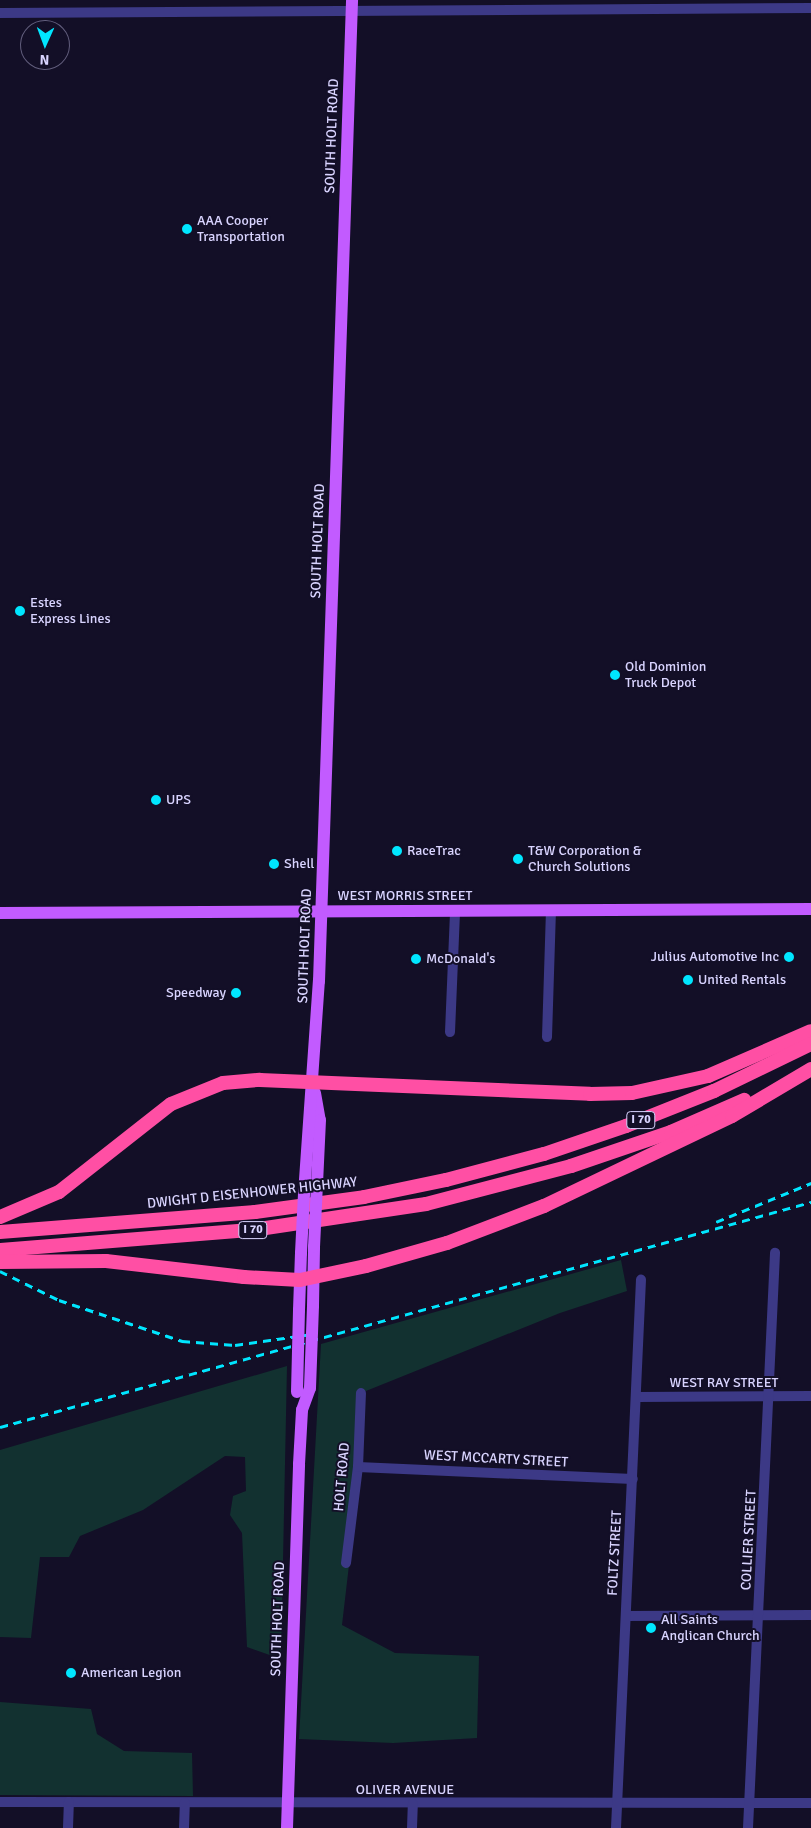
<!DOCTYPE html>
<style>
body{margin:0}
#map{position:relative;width:811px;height:1828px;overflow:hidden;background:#130f27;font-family:Signika,sans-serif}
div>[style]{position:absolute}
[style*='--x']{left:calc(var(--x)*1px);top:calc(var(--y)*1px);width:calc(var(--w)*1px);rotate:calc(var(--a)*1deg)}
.green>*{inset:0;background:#123130}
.minor>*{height:10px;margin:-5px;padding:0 5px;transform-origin:5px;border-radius:5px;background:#3c3986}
.major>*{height:12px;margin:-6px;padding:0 6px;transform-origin:6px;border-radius:6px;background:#c25bff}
.highway>*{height:14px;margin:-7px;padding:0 7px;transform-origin:7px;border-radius:7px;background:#ff4fa4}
.rail>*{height:2.5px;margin-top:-1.25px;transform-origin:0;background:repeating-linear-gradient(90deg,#00e6ff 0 8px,transparent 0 14px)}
.major-bridge>*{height:12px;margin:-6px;padding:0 6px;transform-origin:6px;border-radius:6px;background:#c25bff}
.dots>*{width:14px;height:14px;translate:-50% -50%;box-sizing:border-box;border:2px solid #130f27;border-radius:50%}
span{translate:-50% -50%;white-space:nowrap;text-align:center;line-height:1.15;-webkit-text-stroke:4px #130f27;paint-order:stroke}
.shield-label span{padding:1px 4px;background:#130f27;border:1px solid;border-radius:4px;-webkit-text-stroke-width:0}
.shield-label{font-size:12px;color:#d9d4ff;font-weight:700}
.street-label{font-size:14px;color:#d9d4ff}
.poi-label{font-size:14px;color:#d9d4ff}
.left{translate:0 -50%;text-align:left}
.right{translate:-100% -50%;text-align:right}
.north{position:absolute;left:20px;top:20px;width:50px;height:50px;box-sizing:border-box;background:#130f27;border:1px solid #625e7d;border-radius:50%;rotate:182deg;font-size:14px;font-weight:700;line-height:20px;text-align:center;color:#d9d4ff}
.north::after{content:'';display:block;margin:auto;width:18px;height:22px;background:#00e6ff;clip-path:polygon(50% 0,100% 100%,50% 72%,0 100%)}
</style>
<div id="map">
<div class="green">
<div style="clip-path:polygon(621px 1260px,627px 1291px,560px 1313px,361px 1393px,360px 1471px,342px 1625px,395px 1653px,479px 1656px,477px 1738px,393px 1743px,299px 1739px,321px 1344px)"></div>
<div style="clip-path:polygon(287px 1366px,281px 1659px,247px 1647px,242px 1533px,230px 1515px,233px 1496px,246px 1491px,245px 1457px,225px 1456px,143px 1510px,80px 1536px,69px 1557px,40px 1557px,31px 1638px,0 1637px,0 1450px)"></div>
<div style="clip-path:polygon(0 1702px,91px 1709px,97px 1734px,124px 1751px,192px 1753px,193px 1796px,0 1795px)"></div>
</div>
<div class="minor">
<div style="--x:0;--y:13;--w:811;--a:-0.35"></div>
<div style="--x:450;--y:1032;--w:121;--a:-87.6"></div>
<div style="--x:547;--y:1037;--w:127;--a:-88.2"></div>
<div style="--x:637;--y:1397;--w:174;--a:-0.3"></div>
<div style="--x:358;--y:1467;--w:275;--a:2.5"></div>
<div style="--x:346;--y:1563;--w:97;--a:-82.9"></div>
<div style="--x:358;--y:1467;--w:74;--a:-87.7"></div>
<div style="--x:626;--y:1616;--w:185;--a:-0.3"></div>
<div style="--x:0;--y:1802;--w:811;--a:0.07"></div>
<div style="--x:68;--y:1828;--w:26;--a:-88"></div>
<div style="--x:184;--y:1828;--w:25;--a:-88"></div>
<div style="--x:412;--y:1828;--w:24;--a:-88"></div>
<div style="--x:616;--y:1828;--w:549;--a:-87.39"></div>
<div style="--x:748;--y:1828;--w:576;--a:-87.31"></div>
</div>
<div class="major">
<div style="--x:0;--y:913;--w:811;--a:-0.28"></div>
<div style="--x:315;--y:1093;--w:27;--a:80"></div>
<div style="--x:320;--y:1120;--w:63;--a:92.7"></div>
<div style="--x:304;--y:1194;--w:214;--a:-86"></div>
<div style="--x:319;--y:981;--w:982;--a:-88.07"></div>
<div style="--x:313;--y:1306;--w:59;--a:-89"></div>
<div style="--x:299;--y:1310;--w:57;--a:-88"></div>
<div style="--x:287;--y:1828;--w:364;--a:-88.1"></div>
<div style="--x:299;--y:1464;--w:54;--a:-86.8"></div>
<div style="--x:302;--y:1410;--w:23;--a:-70"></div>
</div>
<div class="highway">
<div style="--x:0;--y:1217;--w:64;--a:-23"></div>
<div style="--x:59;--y:1192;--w:142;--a:-38.2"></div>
<div style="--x:171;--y:1104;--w:56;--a:-22"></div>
<div style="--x:223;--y:1083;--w:37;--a:-5"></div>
<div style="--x:260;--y:1080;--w:330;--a:2.4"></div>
<div style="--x:590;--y:1094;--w:42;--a:-1.4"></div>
<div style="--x:632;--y:1093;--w:78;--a:-12.6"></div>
<div style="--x:708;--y:1076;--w:112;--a:-23.6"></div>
<div style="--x:0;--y:1232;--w:256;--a:-4.5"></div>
<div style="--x:255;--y:1212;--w:110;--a:-7.8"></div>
<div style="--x:364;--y:1197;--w:84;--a:-11.7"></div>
<div style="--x:446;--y:1180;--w:101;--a:-14.9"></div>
<div style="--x:544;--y:1154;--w:87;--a:-18.9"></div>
<div style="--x:626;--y:1126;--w:95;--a:-21.7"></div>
<div style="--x:714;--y:1091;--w:108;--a:-25.9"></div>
<div style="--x:0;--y:1250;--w:260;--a:-4.6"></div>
<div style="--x:259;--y:1229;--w:169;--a:-8.5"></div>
<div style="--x:426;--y:1204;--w:150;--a:-14.7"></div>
<div style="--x:571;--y:1166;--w:106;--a:-18.8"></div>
<div style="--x:671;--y:1132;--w:80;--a:-23.7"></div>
<div style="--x:0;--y:1262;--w:106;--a:-0.5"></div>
<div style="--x:106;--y:1261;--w:139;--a:6.6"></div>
<div style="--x:244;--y:1277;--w:56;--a:3.1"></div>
<div style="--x:300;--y:1280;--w:67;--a:-12"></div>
<div style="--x:366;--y:1266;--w:84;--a:-15.9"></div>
<div style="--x:447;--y:1243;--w:104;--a:-20.9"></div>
<div style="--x:544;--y:1206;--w:208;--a:-25.6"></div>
<div style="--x:732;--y:1116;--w:92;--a:-30.7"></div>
</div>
<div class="rail">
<div style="--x:716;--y:1222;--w:103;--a:-22.3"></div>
<div style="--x:0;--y:1271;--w:66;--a:26.2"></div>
<div style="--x:59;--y:1300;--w:130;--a:18.4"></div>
<div style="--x:182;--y:1341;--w:53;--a:4.3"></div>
<div style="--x:235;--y:1345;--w:78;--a:-8.1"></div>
<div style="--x:0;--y:1427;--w:842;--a:-15.51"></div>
</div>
<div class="major-bridge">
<div style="--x:314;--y:1247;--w:64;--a:-87.3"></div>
<div style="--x:301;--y:1253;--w:59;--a:-87.1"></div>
<div style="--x:310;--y:1388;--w:82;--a:-87.9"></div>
<div style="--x:297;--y:1392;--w:82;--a:-88.6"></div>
</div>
<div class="dots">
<div style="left:187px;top:229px;background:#00e6ff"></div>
<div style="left:20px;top:611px;background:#00e6ff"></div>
<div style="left:615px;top:675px;background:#00e6ff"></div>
<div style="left:156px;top:800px;background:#00e6ff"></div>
<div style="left:397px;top:851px;background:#00e6ff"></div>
<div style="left:518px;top:859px;background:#00e6ff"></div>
<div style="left:274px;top:864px;background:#00e6ff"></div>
<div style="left:789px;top:957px;background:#00e6ff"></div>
<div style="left:416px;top:959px;background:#00e6ff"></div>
<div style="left:688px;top:980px;background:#00e6ff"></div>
<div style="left:236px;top:993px;background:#00e6ff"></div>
<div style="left:651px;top:1628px;background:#00e6ff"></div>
<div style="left:71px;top:1673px;background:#00e6ff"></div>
</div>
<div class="shield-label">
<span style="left:641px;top:1120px">I 70</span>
<span style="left:253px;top:1230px">I 70</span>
</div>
<div class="street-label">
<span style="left:332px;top:136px;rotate:-88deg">SOUTH HOLT ROAD</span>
<span style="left:318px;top:541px;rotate:-88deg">SOUTH HOLT ROAD</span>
<span style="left:405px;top:896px">WEST MORRIS STREET</span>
<span style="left:305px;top:946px;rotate:-88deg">SOUTH HOLT ROAD</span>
<span style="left:252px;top:1193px;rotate:-6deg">DWIGHT D EISENHOWER HIGHWAY</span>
<span style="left:724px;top:1383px">WEST RAY STREET</span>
<span style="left:496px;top:1459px;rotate:3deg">WEST MCCARTY STREET</span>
<span style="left:342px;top:1477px;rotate:-85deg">HOLT ROAD</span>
<span style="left:749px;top:1540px;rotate:-87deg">COLLIER STREET</span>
<span style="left:615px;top:1553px;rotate:-87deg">FOLTZ STREET</span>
<span style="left:278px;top:1619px;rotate:-88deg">SOUTH HOLT ROAD</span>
<span style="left:405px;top:1790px">OLIVER AVENUE</span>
</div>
<div class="poi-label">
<span class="left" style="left:197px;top:229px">AAA Cooper<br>Transportation</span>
<span class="left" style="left:30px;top:611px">Estes<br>Express Lines</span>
<span class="left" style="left:625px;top:675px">Old Dominion<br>Truck Depot</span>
<span class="left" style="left:166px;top:800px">UPS</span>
<span class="left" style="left:407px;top:851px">RaceTrac</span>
<span class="left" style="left:528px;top:859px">T&amp;W Corporation &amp;<br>Church Solutions</span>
<span class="left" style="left:284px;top:864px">Shell</span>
<span class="right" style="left:779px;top:957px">Julius Automotive Inc</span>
<span class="left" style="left:426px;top:959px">McDonald's</span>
<span class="left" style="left:698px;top:980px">United Rentals</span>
<span class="right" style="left:226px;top:993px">Speedway</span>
<span class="left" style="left:661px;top:1628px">All Saints<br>Anglican Church</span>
<span class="left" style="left:81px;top:1673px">American Legion</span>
</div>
<div class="north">N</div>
</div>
